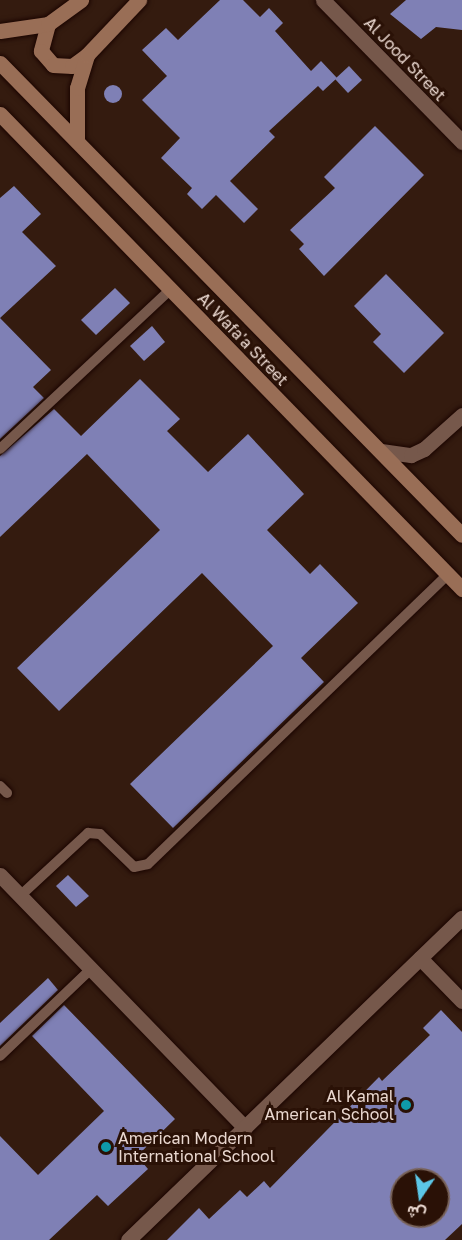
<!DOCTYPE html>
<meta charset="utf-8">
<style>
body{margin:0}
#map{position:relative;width:462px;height:1240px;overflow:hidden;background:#341b0f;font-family:"Golos Text",Vazirmatn,sans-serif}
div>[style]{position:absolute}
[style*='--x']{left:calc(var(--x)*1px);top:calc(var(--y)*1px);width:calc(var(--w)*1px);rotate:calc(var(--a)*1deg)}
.building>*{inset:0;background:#7f80b5}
.round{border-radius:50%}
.roads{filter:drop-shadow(0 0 2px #1b0500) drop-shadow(0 0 2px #1b0500)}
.lane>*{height:10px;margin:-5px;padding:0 5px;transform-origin:5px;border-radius:5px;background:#76584b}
.street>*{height:15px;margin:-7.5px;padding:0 7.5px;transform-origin:7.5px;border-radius:7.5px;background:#76584b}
.secondary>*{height:15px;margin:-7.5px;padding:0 7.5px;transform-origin:7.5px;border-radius:7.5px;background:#996e56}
.dots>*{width:16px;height:16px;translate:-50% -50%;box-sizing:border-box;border:3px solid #2a1106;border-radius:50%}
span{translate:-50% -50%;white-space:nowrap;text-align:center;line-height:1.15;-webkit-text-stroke:6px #2a1106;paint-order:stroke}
.street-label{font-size:16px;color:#ead8d0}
.poi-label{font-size:16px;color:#ead8d0}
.right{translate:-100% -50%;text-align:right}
.left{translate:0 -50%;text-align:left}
.north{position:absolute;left:390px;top:1168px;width:60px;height:60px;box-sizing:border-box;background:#2a1106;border:2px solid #776157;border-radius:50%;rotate:193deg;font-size:16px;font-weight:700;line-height:24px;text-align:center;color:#ead8d0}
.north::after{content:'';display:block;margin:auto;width:21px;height:27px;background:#5cc7e7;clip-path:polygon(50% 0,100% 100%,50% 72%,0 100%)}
</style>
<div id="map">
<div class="building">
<div style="clip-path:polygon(220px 0,243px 0,260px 17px,269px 8px,283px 23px,275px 31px,311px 71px,321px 61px,337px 78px,323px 91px,318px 86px,269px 131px,275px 137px,230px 181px,258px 209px,244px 223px,216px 195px,202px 209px,187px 194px,192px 188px,161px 158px,180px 138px,142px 100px,167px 76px,142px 50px,166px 28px,178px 40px)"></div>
<div style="clip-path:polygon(406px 0,462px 0,462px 30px,436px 27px,421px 39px,390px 14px)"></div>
<div style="clip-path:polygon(349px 66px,362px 80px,348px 93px,335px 79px)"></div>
<div class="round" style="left:104px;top:85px;width:18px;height:18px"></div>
<div style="clip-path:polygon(375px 126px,424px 175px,324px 276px,299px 249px,304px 244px,290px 230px,335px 188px,324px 177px)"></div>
<div style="clip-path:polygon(14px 186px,41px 214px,22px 232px,56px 266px,0 318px,51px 370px,33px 387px,44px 398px,0 439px,0 198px)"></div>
<div style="clip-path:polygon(386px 274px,444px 333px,404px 373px,373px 342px,381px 334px,354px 306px)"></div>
<div style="clip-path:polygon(115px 288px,130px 303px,96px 335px,81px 320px)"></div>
<div style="clip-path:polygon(152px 326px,165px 342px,144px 361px,130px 346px)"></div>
<div style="clip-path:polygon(140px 379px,180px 419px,167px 431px,208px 472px,248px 434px,304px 494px,267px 530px,310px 574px,320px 564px,358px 603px,301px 658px,324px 682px,173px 828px,130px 784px,273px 646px,202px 573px,59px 711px,17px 668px,160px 530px,87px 454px,0 537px,0 456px,54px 409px,81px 436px)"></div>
<div style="clip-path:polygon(68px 875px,89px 896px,76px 907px,56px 886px)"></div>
<div style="clip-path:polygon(48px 978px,58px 990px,0 1046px,0 1023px)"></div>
<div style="clip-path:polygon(64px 1005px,175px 1119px,137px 1156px,148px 1169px,108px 1206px,97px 1195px,49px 1240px,0 1240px,0 1136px,38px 1175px,104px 1111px,32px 1036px)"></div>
<div style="clip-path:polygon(evenodd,441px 1010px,462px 1032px,462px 1224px,445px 1240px,167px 1240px,199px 1208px,209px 1219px,240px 1190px,247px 1197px,264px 1181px,270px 1188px,379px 1077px,382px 1081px,430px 1035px,423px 1028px,441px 1010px,402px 1180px,438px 1180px,438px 1216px,402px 1216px,402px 1180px)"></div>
</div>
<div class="roads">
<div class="lane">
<div style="--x:0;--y:449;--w:233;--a:-43.1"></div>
<div style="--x:0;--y:786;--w:10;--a:45"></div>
<div style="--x:20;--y:896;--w:93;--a:-42.8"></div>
<div style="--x:88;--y:833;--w:12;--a:5"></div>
<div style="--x:100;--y:834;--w:47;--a:44.1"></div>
<div style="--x:134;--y:867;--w:14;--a:-12"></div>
<div style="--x:148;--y:864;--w:417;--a:-44"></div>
<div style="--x:0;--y:1056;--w:126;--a:-43.7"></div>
</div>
<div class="street">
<div style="--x:323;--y:0;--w:199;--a:45.6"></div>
<div style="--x:381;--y:451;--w:30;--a:8"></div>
<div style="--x:411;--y:455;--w:14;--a:-25"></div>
<div style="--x:424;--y:449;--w:51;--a:-41.8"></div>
<div style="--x:0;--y:875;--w:352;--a:45.9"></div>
<div style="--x:420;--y:958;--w:60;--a:45.7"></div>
<div style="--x:128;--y:1240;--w:464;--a:-44"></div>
</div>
<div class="secondary">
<div style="--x:48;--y:24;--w:28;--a:105"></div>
<div style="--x:41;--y:51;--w:18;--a:49"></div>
<div style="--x:53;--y:65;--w:19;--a:3"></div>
<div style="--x:72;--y:66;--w:19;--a:-36"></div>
<div style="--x:0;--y:31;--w:49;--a:-8.3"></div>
<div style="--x:48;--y:24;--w:41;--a:-36"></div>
<div style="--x:0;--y:63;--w:660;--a:45.61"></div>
<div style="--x:0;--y:114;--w:663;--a:45.79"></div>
<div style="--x:77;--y:141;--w:53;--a:-90"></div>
<div style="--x:77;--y:88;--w:34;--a:-73"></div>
<div style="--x:87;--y:55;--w:76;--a:-46.6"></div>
</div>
</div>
<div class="dots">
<div style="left:406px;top:1105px;background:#0f9aa8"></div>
<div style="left:106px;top:1147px;background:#0f9aa8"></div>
</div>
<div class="street-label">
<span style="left:405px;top:59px;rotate:46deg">Al Jood Street</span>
<span style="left:243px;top:339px;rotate:46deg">Al Wafa'a Street</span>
</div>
<div class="poi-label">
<span class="right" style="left:394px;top:1105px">Al Kamal<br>American School</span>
<span class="left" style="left:118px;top:1147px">American Modern<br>International School</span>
</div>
<div class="north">ش</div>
</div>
